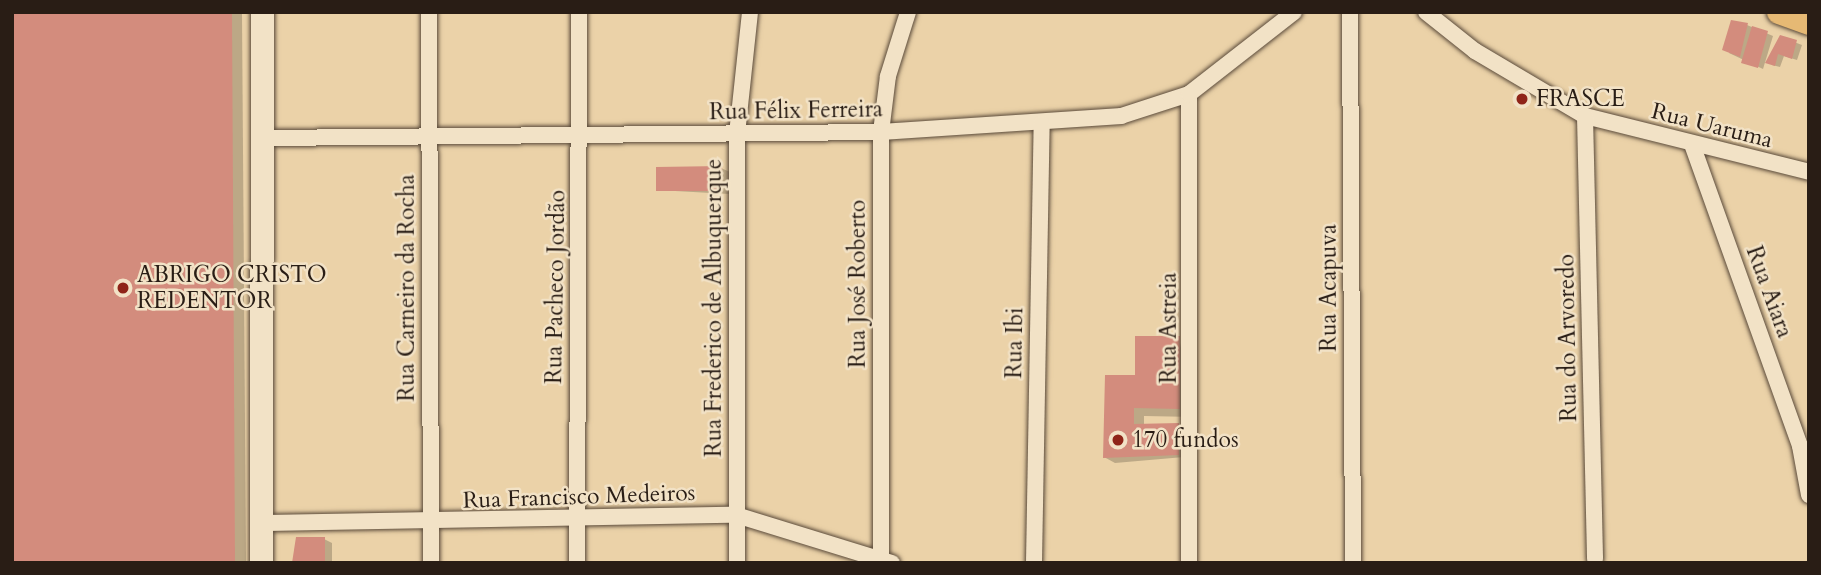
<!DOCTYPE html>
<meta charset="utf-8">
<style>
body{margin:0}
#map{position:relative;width:1821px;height:575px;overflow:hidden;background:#ebd2a8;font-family:Cardo,serif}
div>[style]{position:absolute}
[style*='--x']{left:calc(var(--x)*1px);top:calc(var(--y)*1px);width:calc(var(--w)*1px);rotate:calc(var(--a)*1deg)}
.shadow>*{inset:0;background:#0003}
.building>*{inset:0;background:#d38c7d}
.roads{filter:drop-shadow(0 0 2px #5a4a3a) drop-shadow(0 0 2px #5a4a3a)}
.street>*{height:16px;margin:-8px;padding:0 8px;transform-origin:8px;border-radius:8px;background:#f2e2c6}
.secondary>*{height:23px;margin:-11.5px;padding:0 11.5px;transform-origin:11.5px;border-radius:11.5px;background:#f2e2c6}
.primary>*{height:24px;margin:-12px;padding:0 12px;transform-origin:12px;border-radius:12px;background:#e6b974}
.dots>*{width:19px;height:19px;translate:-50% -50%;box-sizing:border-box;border:4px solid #f2e2c6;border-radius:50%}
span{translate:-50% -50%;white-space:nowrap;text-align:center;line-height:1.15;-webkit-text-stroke:5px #f2e2c6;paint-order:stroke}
.poi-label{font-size:23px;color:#291d15}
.left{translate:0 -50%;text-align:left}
.street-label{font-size:23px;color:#291d15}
.frame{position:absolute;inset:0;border:14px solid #291d15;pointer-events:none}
</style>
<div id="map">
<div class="shadow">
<div style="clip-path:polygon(12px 12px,242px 12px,246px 563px,12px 563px)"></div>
<div style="clip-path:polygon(1747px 25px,1773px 36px,1763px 69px,1729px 53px)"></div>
<div style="clip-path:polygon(1781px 37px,1802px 45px,1797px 60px,1784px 56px,1780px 67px,1772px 65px)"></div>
<div style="clip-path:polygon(721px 168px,730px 172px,729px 194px,657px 190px)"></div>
<div style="clip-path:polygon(1179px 338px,1195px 417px,1144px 416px,1144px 425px,1184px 428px,1184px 457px,1115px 463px,1104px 457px,1137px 377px)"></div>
<div style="clip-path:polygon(324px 539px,332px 543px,332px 563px,295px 563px)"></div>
</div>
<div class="building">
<div style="clip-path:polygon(12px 12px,232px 12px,235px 563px,12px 563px)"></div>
<div style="clip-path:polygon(1731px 20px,1748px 23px,1740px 57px,1722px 50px)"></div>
<div style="clip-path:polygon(1752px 26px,1768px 31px,1758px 68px,1741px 63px)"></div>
<div style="clip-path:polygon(1780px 35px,1797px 40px,1792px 59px,1778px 54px,1775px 66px,1765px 63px)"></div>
<div style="clip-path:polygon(722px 166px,722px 191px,656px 191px,656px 167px)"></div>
<div style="clip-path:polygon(1135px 336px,1180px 336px,1180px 409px,1134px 408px,1134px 424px,1179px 423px,1179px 455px,1103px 458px,1105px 375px,1135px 375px)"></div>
<div style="clip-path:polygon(296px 537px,325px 537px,325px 563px,292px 563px)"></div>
</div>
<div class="roads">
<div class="street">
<div style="--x:429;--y:12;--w:551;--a:89.79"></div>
<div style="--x:1350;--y:12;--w:551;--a:89.69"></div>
<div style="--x:1426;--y:12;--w:63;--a:38.5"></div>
<div style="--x:1475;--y:51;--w:128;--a:30.6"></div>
<div style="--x:1585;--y:116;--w:231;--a:14"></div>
<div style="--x:1189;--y:94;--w:469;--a:90"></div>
<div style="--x:1585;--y:116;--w:443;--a:88.7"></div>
<div style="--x:266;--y:138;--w:615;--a:-0.56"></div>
<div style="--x:881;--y:132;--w:241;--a:-3.8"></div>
<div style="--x:1121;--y:116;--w:71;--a:-17.9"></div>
<div style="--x:1189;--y:94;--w:133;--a:-38"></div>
<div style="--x:1693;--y:147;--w:318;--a:70.3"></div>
<div style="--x:1800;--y:446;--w:50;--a:79.6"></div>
<div style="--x:260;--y:523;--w:476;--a:-1"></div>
<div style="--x:736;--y:515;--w:163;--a:17.1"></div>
<div style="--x:881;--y:560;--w:428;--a:-90"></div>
<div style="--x:881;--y:132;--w:56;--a:-82.9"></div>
<div style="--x:888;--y:76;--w:67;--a:-72.6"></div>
<div style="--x:577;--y:563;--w:551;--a:-89.79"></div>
<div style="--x:737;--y:563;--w:429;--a:-90"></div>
<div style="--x:737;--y:134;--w:123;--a:-83.9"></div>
<div style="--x:1034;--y:563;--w:439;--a:-89"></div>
</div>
<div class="secondary">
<div style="--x:261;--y:563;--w:551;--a:-89.9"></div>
</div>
<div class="primary">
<div style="--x:1779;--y:12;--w:32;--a:20"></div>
</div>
</div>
<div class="dots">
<div style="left:1522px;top:99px;background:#8f2418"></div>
<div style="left:123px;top:288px;background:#8f2418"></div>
<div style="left:1118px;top:440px;background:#8f2418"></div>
</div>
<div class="poi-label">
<span class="left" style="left:1536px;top:99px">FRASCE</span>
<span class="left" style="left:137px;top:288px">ABRIGO CRISTO<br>REDENTOR</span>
<span class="left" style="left:1132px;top:440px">170 fundos</span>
</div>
<div class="street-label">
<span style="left:796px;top:111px;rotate:-1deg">Rua Félix Ferreira</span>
<span style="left:1712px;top:126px;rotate:14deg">Rua Uaruma</span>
<span style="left:858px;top:284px;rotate:-90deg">Rua José Roberto</span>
<span style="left:556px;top:287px;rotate:-89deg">Rua Pacheco Jordão</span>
<span style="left:407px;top:288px;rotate:-90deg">Rua Carneiro da Rocha</span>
<span style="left:1329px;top:288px;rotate:-90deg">Rua Acapuva</span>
<span style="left:1769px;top:292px;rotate:70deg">Rua Aiara</span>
<span style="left:714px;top:308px;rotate:-90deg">Rua Frederico de Albuquerque</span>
<span style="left:1169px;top:328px;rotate:-90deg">Rua Astreia</span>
<span style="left:1568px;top:338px;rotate:-91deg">Rua do Arvoredo</span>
<span style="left:1015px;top:343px;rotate:-89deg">Rua Ibi</span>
<span style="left:579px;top:497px;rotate:-2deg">Rua Francisco Medeiros</span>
</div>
<div class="frame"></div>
</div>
